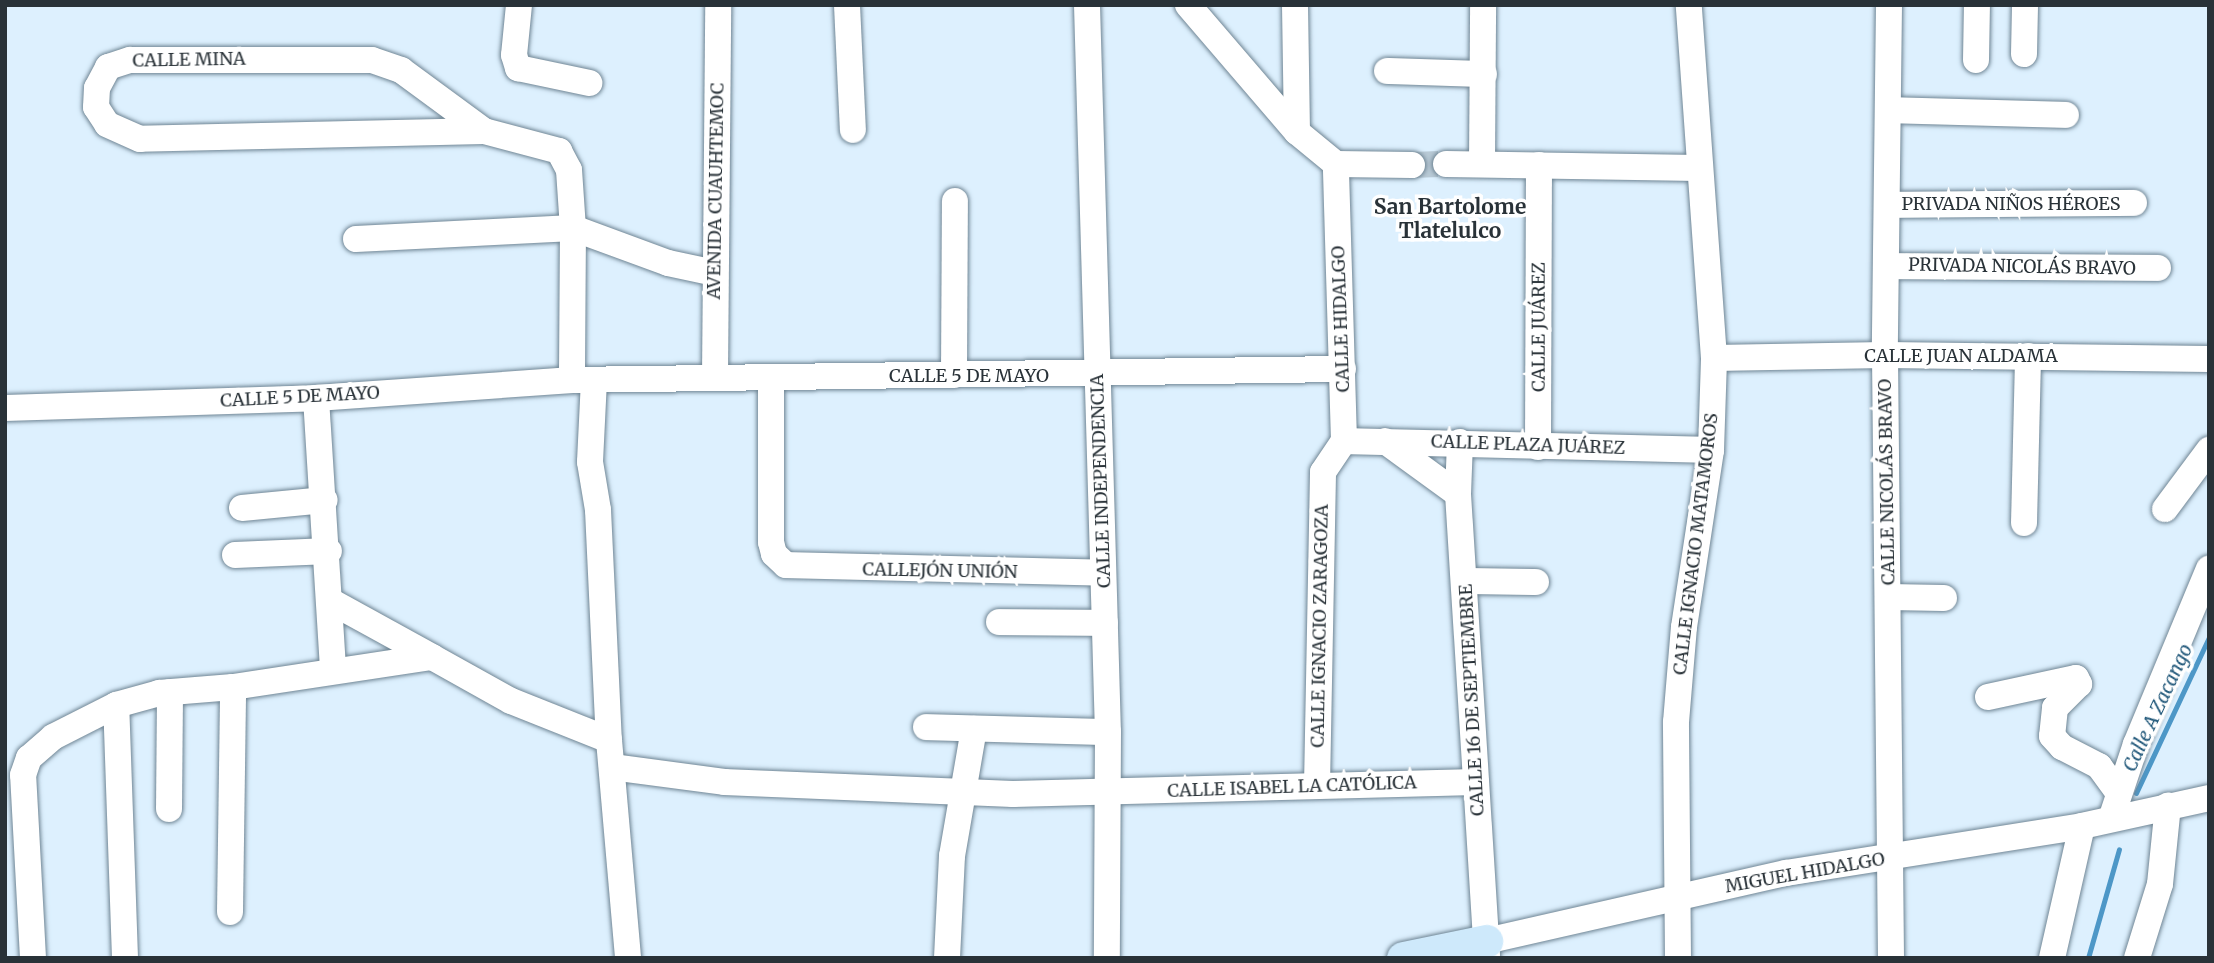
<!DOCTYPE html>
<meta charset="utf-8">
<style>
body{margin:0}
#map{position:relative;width:2214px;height:963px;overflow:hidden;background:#ddf0fe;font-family:Merriweather,serif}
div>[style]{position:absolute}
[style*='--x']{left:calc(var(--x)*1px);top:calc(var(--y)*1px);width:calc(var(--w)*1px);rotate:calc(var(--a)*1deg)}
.stream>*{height:5px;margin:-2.5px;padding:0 2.5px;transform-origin:2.5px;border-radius:2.5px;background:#4d97c7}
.minor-tunnel>*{height:26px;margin-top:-13px;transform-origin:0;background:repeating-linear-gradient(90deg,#b9cad6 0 26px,transparent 0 39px)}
.roads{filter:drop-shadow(0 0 2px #6f8594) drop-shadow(0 0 2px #6f8594)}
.minor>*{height:26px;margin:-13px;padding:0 13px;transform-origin:13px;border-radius:13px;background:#fff}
.major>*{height:33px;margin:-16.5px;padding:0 16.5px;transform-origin:16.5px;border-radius:16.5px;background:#cee9fb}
span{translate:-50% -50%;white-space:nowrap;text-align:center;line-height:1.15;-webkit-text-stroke:7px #fff;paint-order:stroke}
.street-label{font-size:18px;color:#293238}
.water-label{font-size:19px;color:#21587a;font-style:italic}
.quarter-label{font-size:21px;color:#293238;font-weight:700}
.frame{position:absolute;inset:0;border:7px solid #293238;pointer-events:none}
</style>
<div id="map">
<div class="stream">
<div style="--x:2136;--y:793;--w:172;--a:-64.9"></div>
<div style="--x:2088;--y:958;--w:113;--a:-74.1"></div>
</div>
<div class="minor-tunnel">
<div style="--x:1412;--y:165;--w:34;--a:-2"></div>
</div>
<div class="roads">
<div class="minor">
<div style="--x:519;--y:5;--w:50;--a:95.7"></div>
<div style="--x:514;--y:55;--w:14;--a:73"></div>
<div style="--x:518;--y:68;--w:73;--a:11.9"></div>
<div style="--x:847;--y:5;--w:125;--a:87.3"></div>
<div style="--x:1087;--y:5;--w:727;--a:88.35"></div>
<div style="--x:1108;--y:732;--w:226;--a:90.3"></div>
<div style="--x:1188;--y:5;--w:167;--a:49.4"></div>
<div style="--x:1297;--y:132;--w:50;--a:39.4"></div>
<div style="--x:1295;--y:5;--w:127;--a:89.1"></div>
<div style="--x:1889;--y:5;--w:350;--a:90.7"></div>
<div style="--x:1885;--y:355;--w:603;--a:89.43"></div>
<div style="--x:2024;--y:54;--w:49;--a:-88.8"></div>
<div style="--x:1976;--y:60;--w:55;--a:-89"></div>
<div style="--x:1387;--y:71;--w:97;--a:1.8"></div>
<div style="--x:1889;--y:110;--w:177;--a:1.6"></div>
<div style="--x:484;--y:131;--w:344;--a:178.7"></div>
<div style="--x:140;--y:139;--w:36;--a:-156"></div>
<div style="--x:107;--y:124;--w:20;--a:-123"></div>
<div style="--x:96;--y:107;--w:19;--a:-87"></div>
<div style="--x:97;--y:88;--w:24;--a:-62"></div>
<div style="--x:108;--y:67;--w:23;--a:-18"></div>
<div style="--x:130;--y:60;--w:242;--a:0"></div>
<div style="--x:372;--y:60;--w:31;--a:19"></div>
<div style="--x:401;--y:70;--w:103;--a:36.3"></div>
<div style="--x:484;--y:131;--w:78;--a:14.9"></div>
<div style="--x:559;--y:151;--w:21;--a:62"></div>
<div style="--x:569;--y:170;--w:58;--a:86.1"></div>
<div style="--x:573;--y:228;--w:152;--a:90.4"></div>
<div style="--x:1336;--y:164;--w:76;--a:0.8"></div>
<div style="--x:1446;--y:164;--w:252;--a:0.9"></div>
<div style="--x:1482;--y:164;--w:159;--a:-89.6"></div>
<div style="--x:1888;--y:205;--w:246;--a:-0.5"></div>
<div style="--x:356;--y:239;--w:217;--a:-2.9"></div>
<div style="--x:573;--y:228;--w:101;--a:20.2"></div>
<div style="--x:668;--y:263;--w:48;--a:12"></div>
<div style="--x:1887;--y:266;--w:271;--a:0.4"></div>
<div style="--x:1714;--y:358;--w:171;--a:-1"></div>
<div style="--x:1885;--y:355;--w:324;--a:0.7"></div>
<div style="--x:954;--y:375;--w:174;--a:-89.7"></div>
<div style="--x:715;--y:377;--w:372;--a:-89.5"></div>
<div style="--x:771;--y:377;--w:165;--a:90"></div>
<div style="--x:771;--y:542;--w:12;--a:76"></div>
<div style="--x:774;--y:554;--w:16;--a:43"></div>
<div style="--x:786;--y:565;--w:317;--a:1.4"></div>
<div style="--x:594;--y:380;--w:82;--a:92.8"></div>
<div style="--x:590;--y:462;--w:49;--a:80.5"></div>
<div style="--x:598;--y:510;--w:230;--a:87.3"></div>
<div style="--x:609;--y:740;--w:219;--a:85"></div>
<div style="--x:316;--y:398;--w:273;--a:86.4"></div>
<div style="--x:5;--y:408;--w:311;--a:-1.8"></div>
<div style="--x:316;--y:398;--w:257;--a:-4"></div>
<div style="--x:572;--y:380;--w:771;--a:-0.82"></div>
<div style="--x:1344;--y:441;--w:367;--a:1.4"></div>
<div style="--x:1385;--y:441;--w:90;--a:36"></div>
<div style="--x:1460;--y:442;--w:52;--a:92.2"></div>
<div style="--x:1458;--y:494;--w:463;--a:86.4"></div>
<div style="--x:1538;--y:447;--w:282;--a:-89.8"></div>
<div style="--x:242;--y:508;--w:83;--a:-5.5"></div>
<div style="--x:2165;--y:509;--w:74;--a:-53.3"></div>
<div style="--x:2024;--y:523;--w:167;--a:-88.6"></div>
<div style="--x:235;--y:555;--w:94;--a:-2.4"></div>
<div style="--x:1465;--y:581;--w:71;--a:0.8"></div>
<div style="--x:1888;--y:597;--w:56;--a:1"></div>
<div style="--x:332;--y:602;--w:114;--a:28.8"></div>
<div style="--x:999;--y:622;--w:106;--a:0.5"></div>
<div style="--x:1988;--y:697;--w:90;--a:-12.2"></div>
<div style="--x:2076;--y:678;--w:7;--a:63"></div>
<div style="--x:2079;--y:684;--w:34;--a:135"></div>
<div style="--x:2055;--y:708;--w:28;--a:96"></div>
<div style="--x:2052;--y:736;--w:15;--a:48"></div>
<div style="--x:2062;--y:747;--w:42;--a:27.2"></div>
<div style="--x:2099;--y:766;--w:32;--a:54"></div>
<div style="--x:926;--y:727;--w:182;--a:1.6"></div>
<div style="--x:612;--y:767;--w:113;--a:7.6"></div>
<div style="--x:724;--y:782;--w:289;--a:2.4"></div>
<div style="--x:1013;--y:794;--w:463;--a:-1.5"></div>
<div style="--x:1317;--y:786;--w:314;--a:-88.9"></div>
<div style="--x:1323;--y:472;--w:37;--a:-56"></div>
<div style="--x:1344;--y:441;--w:277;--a:-91.7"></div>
<div style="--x:169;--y:809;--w:117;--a:-89.5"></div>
<div style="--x:2111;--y:819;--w:79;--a:-71.6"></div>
<div style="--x:2136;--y:744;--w:190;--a:-67.4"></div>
<div style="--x:230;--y:912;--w:225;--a:-89.2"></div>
<div style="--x:1486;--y:941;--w:308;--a:-12.8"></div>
<div style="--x:1786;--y:873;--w:300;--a:-9"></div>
<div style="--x:2082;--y:826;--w:130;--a:-12.4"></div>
<div style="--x:33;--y:958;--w:183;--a:-93.1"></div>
<div style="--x:23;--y:775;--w:18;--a:-71"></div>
<div style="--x:29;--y:758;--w:32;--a:-41"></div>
<div style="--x:53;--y:737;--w:71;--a:-26.9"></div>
<div style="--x:125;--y:958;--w:253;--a:-92"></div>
<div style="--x:116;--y:705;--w:45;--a:-15.6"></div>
<div style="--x:159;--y:693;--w:74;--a:-4.6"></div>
<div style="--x:233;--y:687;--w:201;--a:-8.6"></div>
<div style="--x:432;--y:657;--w:90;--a:29.1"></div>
<div style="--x:511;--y:701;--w:105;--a:21.7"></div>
<div style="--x:947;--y:958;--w:102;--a:-87.2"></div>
<div style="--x:952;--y:856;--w:129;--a:-80.2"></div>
<div style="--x:1678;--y:958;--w:236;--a:-90.5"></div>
<div style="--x:1676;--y:722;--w:95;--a:-85.2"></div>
<div style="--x:1684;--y:627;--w:179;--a:-81.3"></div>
<div style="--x:1711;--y:450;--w:92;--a:-88.1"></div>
<div style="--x:1714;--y:358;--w:354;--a:-94.1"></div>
<div style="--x:2052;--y:958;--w:135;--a:-77.2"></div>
<div style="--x:2137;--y:958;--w:77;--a:-72.7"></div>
<div style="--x:2160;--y:884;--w:79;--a:-84.2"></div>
</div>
<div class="major">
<div style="--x:1403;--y:958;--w:85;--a:-11.6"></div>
</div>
</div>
<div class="street-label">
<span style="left:189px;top:60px;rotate:-1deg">CALLE MINA</span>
<span style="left:716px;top:191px;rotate:-89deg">AVENIDA CUAUHTEMOC</span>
<span style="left:2011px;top:204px">PRIVADA NIÑOS HÉROES</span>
<span style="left:2022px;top:267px;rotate:1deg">PRIVADA NICOLÁS BRAVO</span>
<span style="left:1341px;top:319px;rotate:-92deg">CALLE HIDALGO</span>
<span style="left:1539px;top:327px;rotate:-90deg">CALLE JUÁREZ</span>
<span style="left:1961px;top:356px">CALLE JUAN ALDAMA</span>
<span style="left:969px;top:376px">CALLE 5 DE MAYO</span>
<span style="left:300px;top:397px;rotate:-3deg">CALLE 5 DE MAYO</span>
<span style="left:1528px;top:445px;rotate:2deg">CALLE PLAZA JUÁREZ</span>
<span style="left:1101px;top:481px;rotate:-92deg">CALLE INDEPENDENCIA</span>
<span style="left:1887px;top:482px;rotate:-91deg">CALLE NICOLÁS BRAVO</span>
<span style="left:1696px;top:544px;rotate:-83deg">CALLE IGNACIO MATAMOROS</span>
<span style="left:940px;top:571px;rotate:1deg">CALLEJÓN UNIÓN</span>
<span style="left:1320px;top:626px;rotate:-89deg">CALLE IGNACIO ZARAGOZA</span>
<span style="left:1472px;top:700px;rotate:-93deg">CALLE 16 DE SEPTIEMBRE</span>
<span style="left:1292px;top:787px;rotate:-2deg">CALLE ISABEL LA CATÓLICA</span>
<span style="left:1805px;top:873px;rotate:-10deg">MIGUEL HIDALGO</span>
</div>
<div class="water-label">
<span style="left:2158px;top:708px;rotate:-65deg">Calle A Zacango</span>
</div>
<div class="quarter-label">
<span style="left:1450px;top:219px">San Bartolome<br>Tlatelulco</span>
</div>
<div class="frame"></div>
</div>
